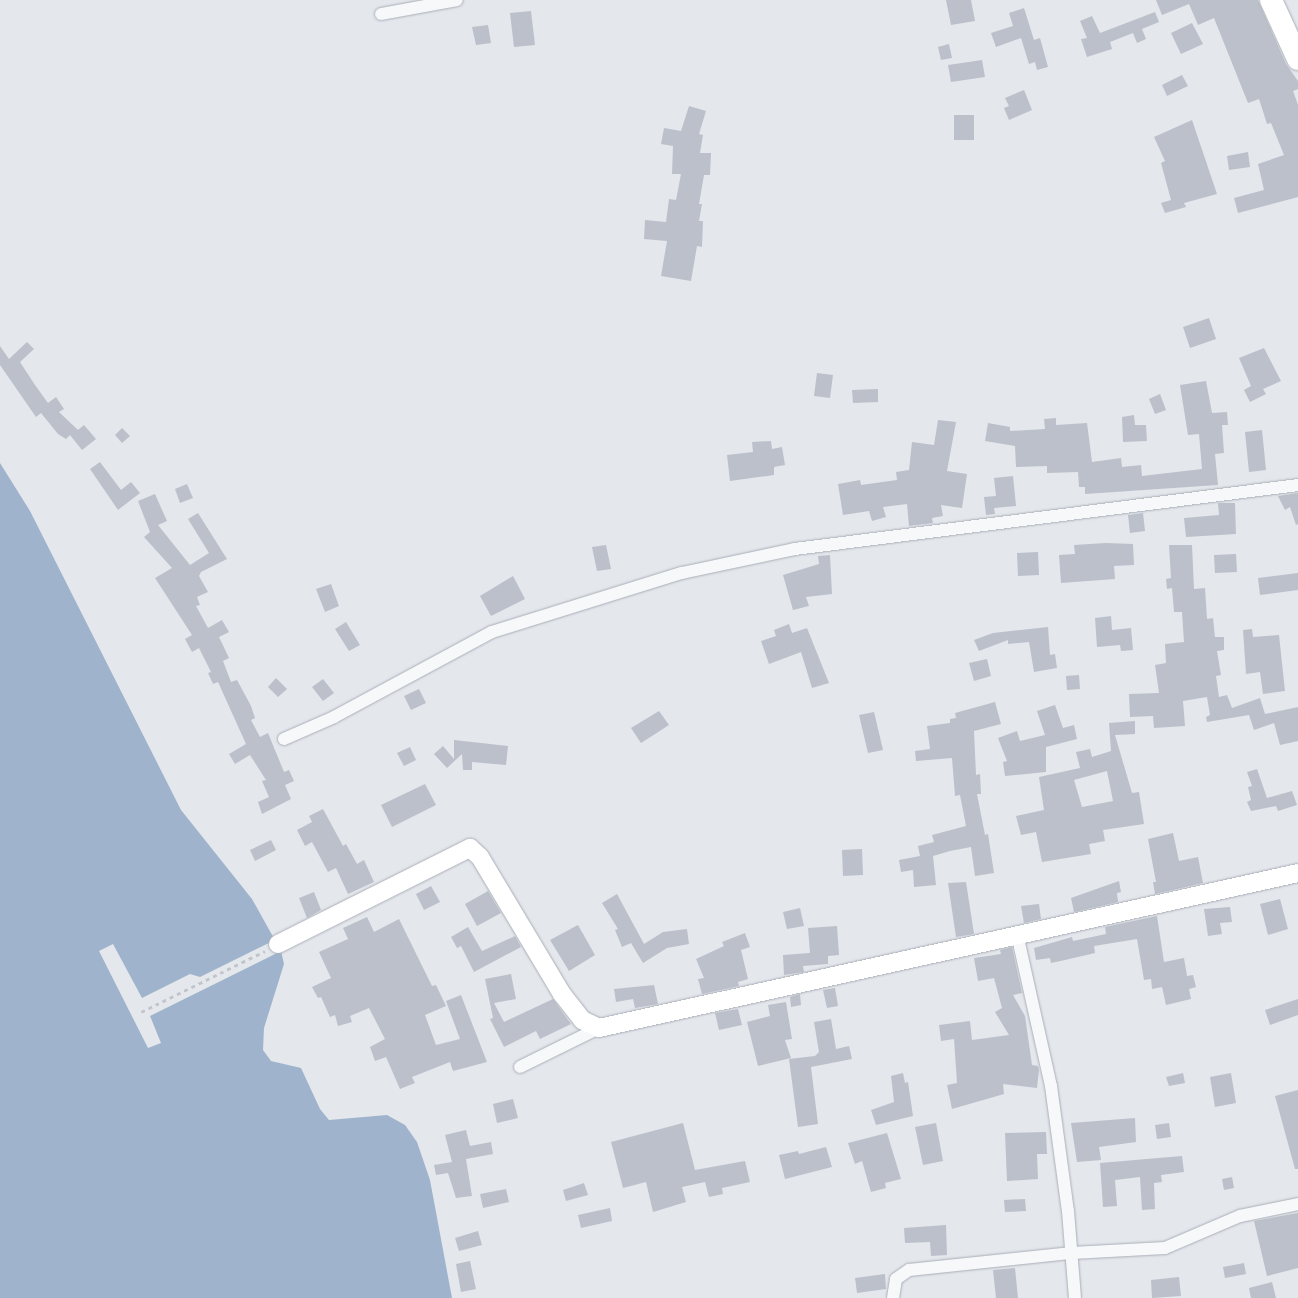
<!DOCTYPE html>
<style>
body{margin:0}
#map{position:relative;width:1298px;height:1298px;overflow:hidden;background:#e4e7ec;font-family:Figtree,sans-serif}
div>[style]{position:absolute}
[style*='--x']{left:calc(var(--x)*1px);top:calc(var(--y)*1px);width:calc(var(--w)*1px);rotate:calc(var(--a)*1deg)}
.water>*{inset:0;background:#9fb4cc}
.pier>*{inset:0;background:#e4e7ec}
.building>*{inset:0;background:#bbc0ca}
.path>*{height:2.5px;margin-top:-1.25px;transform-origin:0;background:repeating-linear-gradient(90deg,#c2c5cb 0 4px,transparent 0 8px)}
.roads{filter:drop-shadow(0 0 1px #a9aeb7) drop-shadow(0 0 1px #a9aeb7)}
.street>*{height:12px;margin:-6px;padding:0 6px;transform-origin:6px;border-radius:6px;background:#f7f8fa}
.secondary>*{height:18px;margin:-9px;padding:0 9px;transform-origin:9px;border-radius:9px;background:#fff}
.highway>*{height:22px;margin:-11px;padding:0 11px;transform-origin:11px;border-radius:11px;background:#fff}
span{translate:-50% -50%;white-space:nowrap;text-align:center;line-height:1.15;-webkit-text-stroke:4px #f4f6f9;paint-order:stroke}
</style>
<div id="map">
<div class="water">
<div style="clip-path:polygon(0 463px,30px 511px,181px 810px,252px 899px,281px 951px,284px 964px,264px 1028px,263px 1050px,271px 1061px,301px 1068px,320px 1109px,329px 1120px,387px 1115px,405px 1125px,417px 1142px,430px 1180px,452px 1298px,0 1298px)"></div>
</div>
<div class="pier">
<div style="clip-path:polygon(275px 940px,281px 951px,150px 1016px,161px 1043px,148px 1048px,99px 951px,113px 944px,142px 998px,190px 974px,200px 977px)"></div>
</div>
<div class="building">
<div style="clip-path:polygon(946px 0,971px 0,975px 21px,951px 25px)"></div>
<div style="clip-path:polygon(1156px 0,1258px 0,1286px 64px,1298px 81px,1298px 89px,1293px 91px,1298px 105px,1298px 197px,1238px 213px,1234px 198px,1264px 190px,1258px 164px,1284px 155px,1271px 123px,1267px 124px,1259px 99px,1248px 103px,1214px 18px,1198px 25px,1189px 4px,1162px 15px)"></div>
<div style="clip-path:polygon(1024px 8px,1034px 40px,1040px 38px,1048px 67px,1037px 70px,1035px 62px,1029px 64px,1021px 38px,996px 47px,991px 33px,1013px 26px,1009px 13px)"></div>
<div style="clip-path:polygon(531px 11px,535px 45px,514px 47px,510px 13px)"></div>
<div style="clip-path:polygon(1155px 12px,1159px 22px,1142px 29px,1146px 39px,1137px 43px,1133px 33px,1110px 42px,1112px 49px,1087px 57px,1081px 39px,1087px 38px,1080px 21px,1092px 16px,1100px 33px)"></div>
<div style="clip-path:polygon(1192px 23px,1203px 44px,1181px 54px,1171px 33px)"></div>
<div style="clip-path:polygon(488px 25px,491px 43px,476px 45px,472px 27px)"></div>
<div style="clip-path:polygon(949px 44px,952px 58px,941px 60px,938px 47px)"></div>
<div style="clip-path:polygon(982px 60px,985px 77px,951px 82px,948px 65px)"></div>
<div style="clip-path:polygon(1182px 75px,1188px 86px,1167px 96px,1162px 85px)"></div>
<div style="clip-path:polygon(1024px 90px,1032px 110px,1009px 120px,1004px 108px,1009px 106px,1005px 98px)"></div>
<div style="clip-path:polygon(689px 106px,706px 111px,699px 134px,703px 135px,700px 153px,711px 153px,710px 175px,704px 175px,699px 204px,702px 204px,699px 221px,703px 221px,702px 247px,697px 246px,691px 281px,661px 276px,667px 241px,644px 239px,645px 220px,666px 222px,669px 199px,676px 200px,681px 174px,672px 174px,673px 146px,661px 144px,664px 128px,681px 131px)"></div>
<div style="clip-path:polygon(954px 115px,974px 115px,974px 140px,954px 140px)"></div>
<div style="clip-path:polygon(1192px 120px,1217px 194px,1184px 203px,1186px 207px,1165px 213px,1161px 203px,1171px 200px,1161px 163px,1165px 161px,1154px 137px)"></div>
<div style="clip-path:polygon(1248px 152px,1250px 167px,1229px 170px,1227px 156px)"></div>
<div style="clip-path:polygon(1209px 318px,1216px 339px,1190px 348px,1183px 327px)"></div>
<div style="clip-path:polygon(27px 342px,34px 349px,20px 362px,35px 385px,48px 403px,56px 397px,64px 409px,59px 412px,78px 430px,84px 425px,96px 439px,82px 450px,70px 435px,66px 439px,58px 434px,41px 413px,36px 417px,0 365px,0 346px,9px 359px)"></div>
<div style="clip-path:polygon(1264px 348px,1281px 381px,1263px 389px,1266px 394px,1250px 402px,1244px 390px,1251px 386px,1239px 358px)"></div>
<div style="clip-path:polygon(817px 373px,833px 375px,830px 398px,814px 396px)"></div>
<div style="clip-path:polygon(1206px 381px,1212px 413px,1227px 412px,1228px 425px,1222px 425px,1224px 453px,1215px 454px,1218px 485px,1085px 494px,1085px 487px,1079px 487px,1078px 472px,1047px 473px,1047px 466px,1016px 467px,1015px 446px,985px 441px,988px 423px,1010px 427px,1010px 431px,1045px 429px,1044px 419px,1056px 418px,1056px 425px,1087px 423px,1092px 462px,1121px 458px,1122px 467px,1141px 465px,1142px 476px,1202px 469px,1199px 434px,1188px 435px,1180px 385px)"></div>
<div style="clip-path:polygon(878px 389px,878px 402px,853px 403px,852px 390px)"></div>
<div style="clip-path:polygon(1160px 394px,1166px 410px,1155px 414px,1149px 399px)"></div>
<div style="clip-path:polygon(1134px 415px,1135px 425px,1146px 425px,1147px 441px,1123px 442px,1122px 417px)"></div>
<div style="clip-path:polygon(938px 420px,956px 422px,947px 471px,967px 474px,962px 508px,941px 505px,943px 516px,932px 518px,933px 523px,909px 526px,907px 504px,883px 507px,886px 517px,872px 521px,869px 511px,843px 515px,838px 484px,860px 480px,861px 485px,897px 480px,896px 472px,909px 470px,912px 442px,934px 445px)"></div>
<div style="clip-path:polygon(122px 428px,130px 436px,122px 443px,115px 435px)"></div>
<div style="clip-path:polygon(1262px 430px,1266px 470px,1249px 472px,1245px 432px)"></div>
<div style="clip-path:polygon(771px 441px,772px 449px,782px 447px,785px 465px,774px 467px,774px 475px,730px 481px,727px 455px,753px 452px,752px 442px)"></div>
<div style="clip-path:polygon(100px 462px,121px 490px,131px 482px,140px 493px,118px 510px,90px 469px)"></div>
<div style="clip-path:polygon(1013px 476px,1016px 506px,994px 508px,995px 514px,986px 515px,984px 497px,996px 496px,994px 478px)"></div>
<div style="clip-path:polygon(187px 484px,193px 498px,180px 503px,175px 489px)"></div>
<div style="clip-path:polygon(1298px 493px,1298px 524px,1296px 525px,1290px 507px,1285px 510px,1278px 496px)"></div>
<div style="clip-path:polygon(155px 494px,167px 521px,158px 525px,190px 565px,209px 553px,188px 519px,198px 513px,227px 559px,201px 572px,199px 576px,208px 592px,197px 597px,200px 605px,196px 606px,208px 628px,222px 620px,229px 632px,219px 637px,229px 658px,223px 661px,231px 682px,237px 680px,251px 706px,255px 718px,251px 720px,260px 737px,268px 733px,284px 772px,289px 770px,294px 781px,285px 785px,291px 799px,262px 814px,258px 802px,269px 797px,262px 781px,266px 780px,250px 755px,235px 764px,229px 754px,246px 744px,218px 682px,213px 684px,208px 673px,211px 672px,199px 648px,192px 652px,185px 639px,192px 635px,155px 578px,172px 568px,144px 537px,150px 532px,138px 501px)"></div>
<div style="clip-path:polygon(1218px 503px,1235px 503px,1236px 534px,1186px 537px,1184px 518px,1219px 515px)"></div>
<div style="clip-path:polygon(1143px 513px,1145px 531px,1130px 533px,1128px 515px)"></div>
<div style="clip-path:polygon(1106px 543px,1133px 544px,1134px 565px,1114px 566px,1115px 579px,1061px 583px,1059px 555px,1075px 554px,1074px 545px)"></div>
<div style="clip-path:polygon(606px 545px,611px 569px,597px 571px,592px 547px)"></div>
<div style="clip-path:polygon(1169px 545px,1192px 545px,1194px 589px,1205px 588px,1207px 619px,1213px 618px,1215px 637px,1224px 637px,1224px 650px,1217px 651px,1221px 675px,1216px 676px,1219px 697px,1227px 695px,1232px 708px,1260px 698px,1265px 714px,1298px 707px,1298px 741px,1280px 745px,1274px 723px,1254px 730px,1249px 715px,1207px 722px,1206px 717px,1210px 715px,1207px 697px,1183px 701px,1185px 726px,1154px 728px,1153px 716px,1130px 717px,1129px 694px,1159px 693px,1155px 665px,1166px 663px,1165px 644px,1184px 642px,1182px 612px,1174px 612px,1172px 588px,1167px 589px,1166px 579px,1171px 578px)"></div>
<div style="clip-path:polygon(1038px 552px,1039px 575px,1018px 576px,1017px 553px)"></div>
<div style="clip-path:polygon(1236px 554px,1237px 572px,1215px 573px,1214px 555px)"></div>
<div style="clip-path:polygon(830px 555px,832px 594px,806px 597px,809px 606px,793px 610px,783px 575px,819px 564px,818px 556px)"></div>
<div style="clip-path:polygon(1298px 573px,1298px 590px,1260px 595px,1258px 578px)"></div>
<div style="clip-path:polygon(513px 576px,525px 599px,491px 616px,480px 596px)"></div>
<div style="clip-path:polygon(331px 584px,339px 606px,325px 612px,316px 589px)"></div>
<div style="clip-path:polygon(1111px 616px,1112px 630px,1131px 628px,1133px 650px,1121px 651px,1120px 645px,1097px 647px,1095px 618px)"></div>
<div style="clip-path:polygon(346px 622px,360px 645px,349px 651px,335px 629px)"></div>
<div style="clip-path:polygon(789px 624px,792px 633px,807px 628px,829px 683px,812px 688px,801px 652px,769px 664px,761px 641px,776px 636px,774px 630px)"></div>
<div style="clip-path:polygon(1048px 627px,1050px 655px,1055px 654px,1057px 668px,1034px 672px,1029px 642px,1008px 644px,1008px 640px,979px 651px,974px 640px,993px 633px)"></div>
<div style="clip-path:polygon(1252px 629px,1253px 637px,1279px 635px,1285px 691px,1263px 694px,1260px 672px,1246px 674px,1243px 630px)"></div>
<div style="clip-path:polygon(987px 659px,991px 676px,974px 681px,969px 663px)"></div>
<div style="clip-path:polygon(1079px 675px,1080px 689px,1067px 690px,1066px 676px)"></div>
<div style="clip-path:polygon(276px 678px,287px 689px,278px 697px,268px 687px)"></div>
<div style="clip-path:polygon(323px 679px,334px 693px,323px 701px,312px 687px)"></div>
<div style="clip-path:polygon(419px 689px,426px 703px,411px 710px,404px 696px)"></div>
<div style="clip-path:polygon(995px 702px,1001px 724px,974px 731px,976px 775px,980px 774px,981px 794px,977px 794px,985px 835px,988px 834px,994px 873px,975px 876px,971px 847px,950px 851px,933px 856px,936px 885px,914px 887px,913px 870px,901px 872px,899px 860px,920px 856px,918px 846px,934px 842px,932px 835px,966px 826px,960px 795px,955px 796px,952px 758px,916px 761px,915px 751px,930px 749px,927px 726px,950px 723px,950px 719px,956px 718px,955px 713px)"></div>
<div style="clip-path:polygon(1055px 705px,1063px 728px,1074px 725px,1077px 739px,1046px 747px,1046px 772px,1005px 776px,1003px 762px,1007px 761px,998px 738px,1017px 731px,1020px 741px,1045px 735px,1037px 711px)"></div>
<div style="clip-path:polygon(659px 711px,669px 725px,641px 743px,631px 728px)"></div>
<div style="clip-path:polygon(874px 712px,883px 750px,868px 753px,859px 715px)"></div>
<div style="clip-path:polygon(evenodd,1135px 721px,1135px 734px,1115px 735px,1132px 793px,1139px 792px,1144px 824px,1103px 830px,1105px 841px,1089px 844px,1091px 854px,1042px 862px,1036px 832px,1021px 835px,1016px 816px,1044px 810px,1039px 777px,1080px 768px,1076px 752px,1090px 749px,1092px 757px,1111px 751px,1109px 723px,1135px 721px,1107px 771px,1113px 801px,1082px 807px,1074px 780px,1107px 771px)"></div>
<div style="clip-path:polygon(454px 740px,508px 746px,506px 765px,472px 762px,472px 770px,463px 770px,462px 754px,447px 768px,434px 754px,443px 746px,454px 759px)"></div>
<div style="clip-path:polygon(410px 747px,416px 760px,404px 766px,397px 753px)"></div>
<div style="clip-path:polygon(1257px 769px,1267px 798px,1292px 791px,1297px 805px,1278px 811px,1276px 806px,1251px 811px,1247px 802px,1251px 800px,1248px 787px,1252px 786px,1247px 772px)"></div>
<div style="clip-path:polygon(425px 784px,436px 805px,392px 827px,381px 805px)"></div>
<div style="clip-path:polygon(323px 809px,343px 846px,346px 844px,357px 864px,364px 860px,374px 882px,348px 894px,336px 868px,328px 872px,312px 842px,305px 846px,297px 830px,312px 822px,309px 816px)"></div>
<div style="clip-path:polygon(1173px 833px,1179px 861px,1198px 857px,1203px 883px,1155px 894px,1153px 882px,1156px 882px,1148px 839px)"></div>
<div style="clip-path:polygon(271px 840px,276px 850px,255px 861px,250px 850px)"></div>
<div style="clip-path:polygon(862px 849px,863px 875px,843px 876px,842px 850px)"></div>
<div style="clip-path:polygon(1119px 881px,1121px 892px,1117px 893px,1118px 902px,1074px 912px,1071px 898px)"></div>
<div style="clip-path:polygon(966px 882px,974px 934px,956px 937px,948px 883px)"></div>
<div style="clip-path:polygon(431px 886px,440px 902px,424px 910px,416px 894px)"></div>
<div style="clip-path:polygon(488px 891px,501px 913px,477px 926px,465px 904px)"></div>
<div style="clip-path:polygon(314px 892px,321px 910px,307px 918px,299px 898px)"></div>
<div style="clip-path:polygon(617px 894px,644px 944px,663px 932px,687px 929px,689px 944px,667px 948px,643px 963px,631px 943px,622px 947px,615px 930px,618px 929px,602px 903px)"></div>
<div style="clip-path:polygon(1280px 899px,1288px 929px,1268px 935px,1260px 904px)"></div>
<div style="clip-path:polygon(1039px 904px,1041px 919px,1024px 923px,1021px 906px)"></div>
<div style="clip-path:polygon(1230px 907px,1232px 922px,1220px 923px,1222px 934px,1208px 936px,1204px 909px)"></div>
<div style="clip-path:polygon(800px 908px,804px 926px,787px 929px,783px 912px)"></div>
<div style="clip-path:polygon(1157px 916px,1164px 962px,1184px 958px,1187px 976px,1193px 975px,1196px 987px,1189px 989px,1191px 999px,1166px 1005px,1162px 987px,1152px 989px,1151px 979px,1144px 980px,1137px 939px,1094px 946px,1095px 953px,1065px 960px,1051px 963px,1050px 958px,1036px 960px,1034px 948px,1072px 937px,1073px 941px,1106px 934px,1105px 927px)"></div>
<div style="clip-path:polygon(367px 917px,374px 932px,399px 919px,432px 986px,436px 985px,446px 1006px,425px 1015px,436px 1045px,460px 1039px,446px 1001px,461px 995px,487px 1062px,453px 1071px,450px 1062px,412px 1077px,415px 1083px,400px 1089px,386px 1057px,375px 1061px,370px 1047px,385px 1039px,369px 1008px,350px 1016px,352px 1022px,338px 1026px,335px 1015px,330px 1017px,321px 997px,318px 998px,312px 987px,331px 978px,319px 952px,348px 939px,343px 928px)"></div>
<div style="clip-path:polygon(578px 925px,595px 955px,569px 971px,550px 940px)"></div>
<div style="clip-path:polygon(837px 926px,839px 955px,828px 956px,828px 964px,803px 966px,804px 972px,784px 975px,783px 955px,810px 953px,808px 928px)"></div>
<div style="clip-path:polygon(468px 927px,482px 951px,515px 936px,521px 947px,474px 972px,461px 946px,457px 948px,451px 937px)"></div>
<div style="clip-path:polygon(745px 933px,750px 947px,741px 950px,748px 979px,738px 982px,739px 986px,702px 994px,698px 979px,704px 978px,696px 959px,724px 946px,722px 942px)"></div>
<div style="clip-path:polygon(1012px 947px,1022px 993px,1013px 995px,1025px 1016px,1032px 1065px,1038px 1066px,1039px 1070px,1037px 1088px,1003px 1084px,1004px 1094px,952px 1109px,947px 1085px,957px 1083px,954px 1039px,941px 1041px,939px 1025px,970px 1021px,972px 1040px,1009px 1035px,995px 1012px,1002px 1008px,994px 978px,978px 981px,974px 958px,1001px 954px,1000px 950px)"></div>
<div style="clip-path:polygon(511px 974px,516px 999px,494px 1003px,504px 1022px,553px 999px,571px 1024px,540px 1039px,536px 1031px,504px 1047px,490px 1019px,493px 1018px,485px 979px)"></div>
<div style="clip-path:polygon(654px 985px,658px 1004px,635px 1008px,633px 999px,616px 1002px,614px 989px)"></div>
<div style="clip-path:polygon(835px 988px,838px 1006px,827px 1008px,823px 990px)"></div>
<div style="clip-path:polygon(800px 994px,801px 1005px,791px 1007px,790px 997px)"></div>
<div style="clip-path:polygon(1298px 999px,1298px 1015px,1270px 1025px,1265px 1010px)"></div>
<div style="clip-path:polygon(786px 1002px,792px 1039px,785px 1040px,791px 1058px,758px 1066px,747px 1022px,770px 1016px,768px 1005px)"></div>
<div style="clip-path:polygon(738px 1009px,742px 1025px,719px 1030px,715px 1013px)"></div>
<div style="clip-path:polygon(831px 1019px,836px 1049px,849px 1046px,852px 1059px,811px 1067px,818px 1124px,798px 1127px,789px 1059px,815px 1056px,819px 1052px,814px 1022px)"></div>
<div style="clip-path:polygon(903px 1073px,905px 1083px,908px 1082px,913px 1116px,876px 1125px,871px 1110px,894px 1102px,891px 1076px)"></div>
<div style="clip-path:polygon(1183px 1073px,1185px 1083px,1169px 1086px,1166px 1077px)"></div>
<div style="clip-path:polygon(1231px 1073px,1236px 1103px,1215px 1107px,1210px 1077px)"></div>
<div style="clip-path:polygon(1298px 1090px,1298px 1169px,1295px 1169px,1275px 1096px)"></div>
<div style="clip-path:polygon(513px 1099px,518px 1118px,497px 1123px,493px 1104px)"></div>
<div style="clip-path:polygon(1135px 1118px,1136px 1142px,1099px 1147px,1101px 1160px,1077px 1162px,1071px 1123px)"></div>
<div style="clip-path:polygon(683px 1123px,695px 1170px,745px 1161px,750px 1182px,722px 1188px,723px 1194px,709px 1197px,705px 1182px,682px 1187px,686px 1202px,653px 1212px,646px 1182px,623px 1188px,611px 1142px)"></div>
<div style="clip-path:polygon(936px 1123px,943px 1161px,923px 1165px,915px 1127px)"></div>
<div style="clip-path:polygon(1169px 1123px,1171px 1137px,1157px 1139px,1155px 1125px)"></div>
<div style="clip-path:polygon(466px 1130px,470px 1146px,491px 1142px,493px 1154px,466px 1159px,472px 1196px,456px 1198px,448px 1173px,436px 1175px,434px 1165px,452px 1162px,445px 1135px)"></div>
<div style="clip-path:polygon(1046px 1132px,1047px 1154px,1037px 1154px,1038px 1179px,1007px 1181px,1005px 1133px)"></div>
<div style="clip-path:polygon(887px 1133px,901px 1179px,885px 1183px,886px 1188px,871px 1192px,862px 1161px,855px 1164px,848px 1143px)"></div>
<div style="clip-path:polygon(826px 1147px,832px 1167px,785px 1179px,779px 1155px,798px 1151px,799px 1154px)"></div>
<div style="clip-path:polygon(1182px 1156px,1184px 1172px,1161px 1175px,1162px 1182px,1154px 1183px,1155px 1209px,1142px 1210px,1140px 1177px,1115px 1180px,1117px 1206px,1103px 1207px,1100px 1163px)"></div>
<div style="clip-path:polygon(1232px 1177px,1234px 1188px,1224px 1190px,1222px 1179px)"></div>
<div style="clip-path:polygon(584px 1183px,588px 1195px,566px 1201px,563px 1190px)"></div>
<div style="clip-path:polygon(506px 1189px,509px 1202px,483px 1208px,480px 1194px)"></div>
<div style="clip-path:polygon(1025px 1199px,1026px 1211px,1005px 1212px,1004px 1200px)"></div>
<div style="clip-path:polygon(610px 1208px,612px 1221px,581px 1228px,578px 1215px)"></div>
<div style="clip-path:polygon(1298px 1213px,1298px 1268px,1267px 1276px,1254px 1221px)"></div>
<div style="clip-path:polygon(946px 1225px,947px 1255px,931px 1256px,930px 1242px,905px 1243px,904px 1228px)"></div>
<div style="clip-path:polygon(478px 1231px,482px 1245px,459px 1251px,455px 1238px)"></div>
<div style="clip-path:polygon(470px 1261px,476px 1289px,461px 1292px,456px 1264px)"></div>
<div style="clip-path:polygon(1244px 1263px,1246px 1274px,1225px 1278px,1223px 1267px)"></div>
<div style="clip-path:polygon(1015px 1268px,1018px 1298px,996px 1298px,993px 1270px)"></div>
<div style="clip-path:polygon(885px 1274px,886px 1289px,857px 1293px,855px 1278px)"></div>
<div style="clip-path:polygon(1179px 1277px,1181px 1296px,1152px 1298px,1151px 1280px)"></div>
<div style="clip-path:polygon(1272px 1282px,1276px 1298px,1251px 1298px,1249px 1288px)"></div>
</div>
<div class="path">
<div style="--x:141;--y:1012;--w:138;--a:-26.2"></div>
</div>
<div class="roads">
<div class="street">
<div style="--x:381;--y:14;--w:77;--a:-10.4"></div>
<div style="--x:284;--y:739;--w:55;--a:-23.7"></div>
<div style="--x:334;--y:717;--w:179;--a:-28.3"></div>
<div style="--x:492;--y:632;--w:199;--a:-17.3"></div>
<div style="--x:682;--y:573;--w:116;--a:-12"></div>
<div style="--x:795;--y:549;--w:507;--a:-7.25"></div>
<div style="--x:1017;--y:934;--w:156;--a:77.4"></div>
<div style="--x:1051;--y:1086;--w:126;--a:82.3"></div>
<div style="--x:1068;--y:1211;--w:87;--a:85.4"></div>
<div style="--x:520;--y:1067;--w:88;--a:-26.3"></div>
<div style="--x:893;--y:1298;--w:19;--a:-81"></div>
<div style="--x:896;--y:1279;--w:16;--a:-35"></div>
<div style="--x:909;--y:1270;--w:164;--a:-6"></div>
<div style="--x:1072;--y:1253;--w:93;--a:-3.1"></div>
<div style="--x:1165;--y:1248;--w:82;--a:-23.1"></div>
<div style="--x:1240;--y:1216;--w:59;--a:-11.7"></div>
</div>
<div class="secondary">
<div style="--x:278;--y:944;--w:215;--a:-26.6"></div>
<div style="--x:470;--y:848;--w:13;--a:42"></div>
<div style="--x:480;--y:857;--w:160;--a:59.1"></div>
<div style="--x:562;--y:994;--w:33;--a:52"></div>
<div style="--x:582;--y:1020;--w:19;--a:25"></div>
<div style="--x:599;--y:1028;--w:716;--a:-12.5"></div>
</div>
<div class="highway">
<div style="--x:1271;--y:0;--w:65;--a:65.4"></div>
</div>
</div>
</div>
